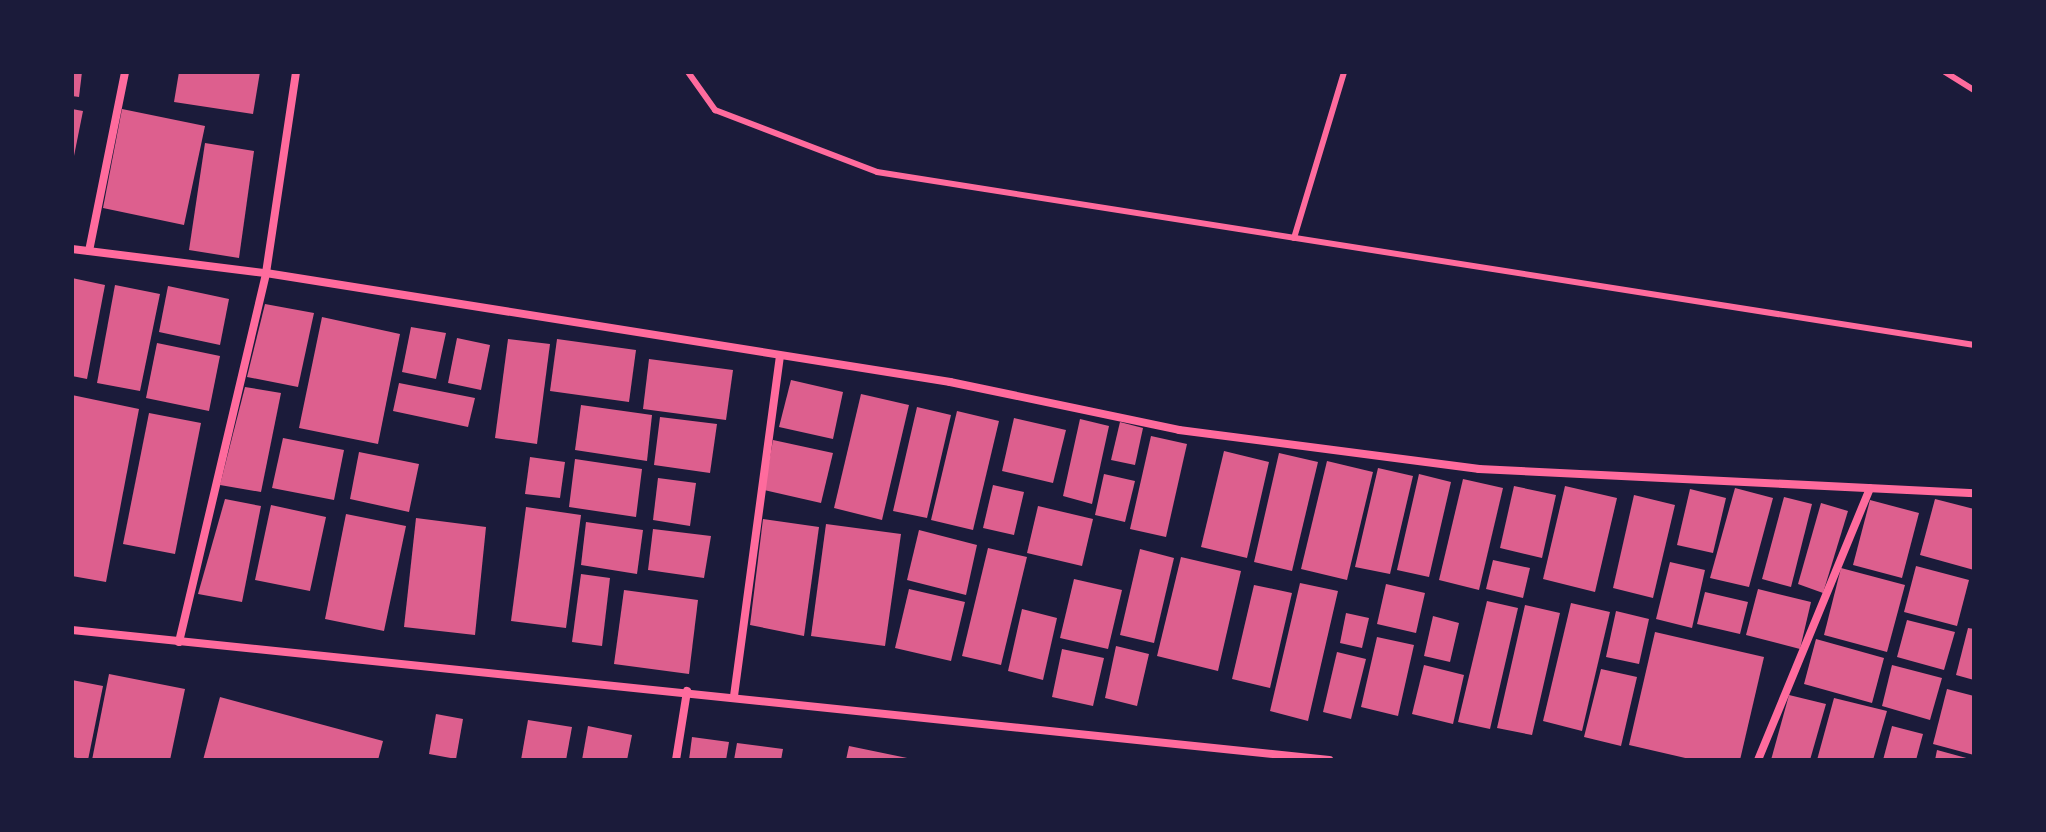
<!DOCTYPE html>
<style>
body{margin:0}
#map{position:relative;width:2046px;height:832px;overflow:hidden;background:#1b1b3a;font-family:"Noto Serif",serif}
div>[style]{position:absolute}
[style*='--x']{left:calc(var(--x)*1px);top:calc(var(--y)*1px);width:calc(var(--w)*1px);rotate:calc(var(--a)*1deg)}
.building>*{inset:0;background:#dd5f8e}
.service>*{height:6px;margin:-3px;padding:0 3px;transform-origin:3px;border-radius:3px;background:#ff6b9d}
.minor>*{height:8px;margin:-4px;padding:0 4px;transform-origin:4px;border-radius:4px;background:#ff6b9d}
span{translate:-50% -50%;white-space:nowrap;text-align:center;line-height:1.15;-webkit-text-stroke:8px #1b1b3a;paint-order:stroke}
.frame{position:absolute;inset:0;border:74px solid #1b1b3a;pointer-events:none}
</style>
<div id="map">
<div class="building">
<div style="clip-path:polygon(72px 72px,82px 72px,79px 97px,72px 96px)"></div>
<div style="clip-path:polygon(179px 72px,260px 72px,253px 114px,174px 102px)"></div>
<div style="clip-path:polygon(72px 109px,83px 111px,73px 161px,72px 161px)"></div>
<div style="clip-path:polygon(122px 109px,205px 126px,184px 225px,103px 208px)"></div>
<div style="clip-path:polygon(205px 143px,254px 151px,239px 258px,189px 250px)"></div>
<div style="clip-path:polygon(72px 278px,105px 285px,87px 379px,72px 376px)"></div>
<div style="clip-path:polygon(115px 285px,160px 294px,140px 391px,97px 383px)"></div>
<div style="clip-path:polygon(168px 286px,229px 299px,220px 345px,159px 332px)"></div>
<div style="clip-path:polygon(265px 304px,314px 313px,298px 387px,247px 377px)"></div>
<div style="clip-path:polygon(322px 317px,400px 334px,378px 444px,299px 428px)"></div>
<div style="clip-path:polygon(411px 327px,446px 333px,436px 379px,402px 372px)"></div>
<div style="clip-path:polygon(457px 338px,490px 345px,481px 390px,448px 383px)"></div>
<div style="clip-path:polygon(508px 339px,550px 344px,537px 444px,495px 438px)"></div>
<div style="clip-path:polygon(557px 339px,636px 350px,629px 402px,550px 391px)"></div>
<div style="clip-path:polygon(157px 343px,220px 356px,209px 411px,146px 398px)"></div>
<div style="clip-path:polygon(649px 359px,733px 370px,726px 420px,643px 409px)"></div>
<div style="clip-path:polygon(791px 380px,843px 392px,833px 439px,779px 427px)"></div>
<div style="clip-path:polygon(399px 383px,475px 398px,468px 427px,393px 411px)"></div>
<div style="clip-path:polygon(245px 387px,281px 393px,261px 492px,220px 485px)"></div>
<div style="clip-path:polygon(861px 394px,909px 405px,882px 520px,834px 508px)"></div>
<div style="clip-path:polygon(72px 395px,139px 409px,106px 582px,72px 576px)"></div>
<div style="clip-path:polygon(581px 405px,652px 415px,647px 461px,575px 450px)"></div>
<div style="clip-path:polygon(917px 407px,951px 415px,927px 518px,893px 511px)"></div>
<div style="clip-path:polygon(957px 411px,999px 421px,973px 530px,931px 520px)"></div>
<div style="clip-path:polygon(149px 413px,201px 423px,175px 554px,123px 544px)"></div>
<div style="clip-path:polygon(660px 417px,717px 424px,710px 473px,654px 465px)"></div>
<div style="clip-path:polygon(1014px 418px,1066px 430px,1053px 483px,1002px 471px)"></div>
<div style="clip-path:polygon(1080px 419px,1109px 426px,1092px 504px,1063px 496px)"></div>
<div style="clip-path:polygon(1120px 422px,1143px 428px,1135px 465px,1111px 460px)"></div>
<div style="clip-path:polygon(1151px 436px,1187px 444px,1166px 537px,1130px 529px)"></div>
<div style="clip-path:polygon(283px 438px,344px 450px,334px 500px,272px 488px)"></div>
<div style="clip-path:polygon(773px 440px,833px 453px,821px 503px,764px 490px)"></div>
<div style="clip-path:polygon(1224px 451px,1269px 462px,1247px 558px,1201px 547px)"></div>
<div style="clip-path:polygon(359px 452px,419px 464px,409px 512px,350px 499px)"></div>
<div style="clip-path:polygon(1279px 453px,1318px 462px,1292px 571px,1254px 562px)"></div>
<div style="clip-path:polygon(530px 457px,565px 462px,560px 498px,525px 494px)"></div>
<div style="clip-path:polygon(575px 459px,642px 469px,636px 517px,569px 507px)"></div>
<div style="clip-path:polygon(1327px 461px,1373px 472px,1347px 580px,1301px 569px)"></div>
<div style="clip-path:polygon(1378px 468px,1413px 476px,1390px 574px,1355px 567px)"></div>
<div style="clip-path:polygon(1104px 474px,1135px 481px,1125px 522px,1095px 515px)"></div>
<div style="clip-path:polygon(1419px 474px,1451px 482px,1429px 577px,1397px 570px)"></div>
<div style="clip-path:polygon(658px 478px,696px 483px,690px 526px,653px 520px)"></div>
<div style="clip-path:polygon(1463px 479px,1503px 488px,1479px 590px,1439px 580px)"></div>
<div style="clip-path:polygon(993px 485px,1024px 492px,1014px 535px,983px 528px)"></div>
<div style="clip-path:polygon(1514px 486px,1556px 495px,1542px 558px,1500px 548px)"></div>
<div style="clip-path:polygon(1565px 486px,1617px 498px,1595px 592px,1543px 579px)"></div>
<div style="clip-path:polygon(1735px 488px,1773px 498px,1749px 587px,1710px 578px)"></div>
<div style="clip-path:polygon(1690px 489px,1726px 498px,1713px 553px,1677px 545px)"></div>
<div style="clip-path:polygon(1634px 495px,1675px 505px,1653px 598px,1613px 588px)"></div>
<div style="clip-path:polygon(1784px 497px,1812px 504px,1791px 587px,1762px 579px)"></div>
<div style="clip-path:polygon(225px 499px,261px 506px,242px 602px,198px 594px)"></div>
<div style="clip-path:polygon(1935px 499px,1974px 509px,1974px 570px,1920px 555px)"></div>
<div style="clip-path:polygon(1870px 500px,1919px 513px,1902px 578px,1853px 565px)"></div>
<div style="clip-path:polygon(1821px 503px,1848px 511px,1823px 593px,1798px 584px)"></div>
<div style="clip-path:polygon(271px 505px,326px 517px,310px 591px,255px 580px)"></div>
<div style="clip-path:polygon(1038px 506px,1093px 519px,1082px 566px,1027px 553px)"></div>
<div style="clip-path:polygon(526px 507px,581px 515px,566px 628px,511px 621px)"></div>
<div style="clip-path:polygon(346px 514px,406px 526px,384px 631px,325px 619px)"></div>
<div style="clip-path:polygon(416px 518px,486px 527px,475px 635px,404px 627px)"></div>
<div style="clip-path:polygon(763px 519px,819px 527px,804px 636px,750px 625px)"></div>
<div style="clip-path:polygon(586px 522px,643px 530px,637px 574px,581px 565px)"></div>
<div style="clip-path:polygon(826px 524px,901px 534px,885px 646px,811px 636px)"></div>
<div style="clip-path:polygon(653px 529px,711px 536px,704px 578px,648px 570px)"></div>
<div style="clip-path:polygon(919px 530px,977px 545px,966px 595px,907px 580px)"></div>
<div style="clip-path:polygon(988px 548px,1027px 557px,1001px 665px,962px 656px)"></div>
<div style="clip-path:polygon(1140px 549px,1174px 558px,1154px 643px,1120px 635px)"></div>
<div style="clip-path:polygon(1181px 557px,1241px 571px,1218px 671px,1157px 656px)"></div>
<div style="clip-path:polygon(1493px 560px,1530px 568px,1523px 598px,1486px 589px)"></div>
<div style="clip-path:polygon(1670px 562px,1705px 570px,1692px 628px,1656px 619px)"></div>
<div style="clip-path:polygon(1916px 566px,1969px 580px,1957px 626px,1904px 612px)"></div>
<div style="clip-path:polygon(1841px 568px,1905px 585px,1887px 652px,1824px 635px)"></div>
<div style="clip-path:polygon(581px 574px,610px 578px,602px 646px,572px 642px)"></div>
<div style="clip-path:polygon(1074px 579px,1122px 590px,1108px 649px,1060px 638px)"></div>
<div style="clip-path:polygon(1300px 583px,1338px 591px,1308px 721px,1270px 711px)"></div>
<div style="clip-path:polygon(1386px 584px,1425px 593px,1416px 633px,1377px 624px)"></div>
<div style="clip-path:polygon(1254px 585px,1292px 593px,1270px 688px,1232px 679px)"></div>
<div style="clip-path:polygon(909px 589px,965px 602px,951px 661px,895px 648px)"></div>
<div style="clip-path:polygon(1758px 589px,1811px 602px,1800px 649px,1746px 635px)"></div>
<div style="clip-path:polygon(624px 590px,698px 600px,689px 674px,614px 664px)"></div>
<div style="clip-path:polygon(1705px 592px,1748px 602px,1740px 634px,1697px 624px)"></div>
<div style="clip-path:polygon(1487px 601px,1518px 608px,1490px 729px,1458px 722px)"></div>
<div style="clip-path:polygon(1571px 603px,1610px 612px,1582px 731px,1543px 721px)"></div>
<div style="clip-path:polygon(1525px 605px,1560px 613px,1532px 735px,1497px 728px)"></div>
<div style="clip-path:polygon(1022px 609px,1057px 618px,1043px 680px,1008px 671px)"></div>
<div style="clip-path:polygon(1616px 611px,1649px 619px,1639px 664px,1606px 657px)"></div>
<div style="clip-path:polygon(1346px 613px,1369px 618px,1362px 648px,1340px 643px)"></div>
<div style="clip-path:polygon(1433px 616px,1459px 623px,1450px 662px,1424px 656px)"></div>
<div style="clip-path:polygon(1907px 620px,1955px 632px,1944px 670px,1897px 657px)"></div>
<div style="clip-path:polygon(1968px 628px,1974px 629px,1974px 680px,1956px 675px)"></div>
<div style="clip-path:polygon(1655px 632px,1764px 657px,1740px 760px,1694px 760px,1629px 745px)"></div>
<div style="clip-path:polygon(1377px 637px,1414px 645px,1398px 716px,1361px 707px)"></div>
<div style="clip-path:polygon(1816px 639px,1884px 658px,1872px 703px,1804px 684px)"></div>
<div style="clip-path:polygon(1116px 646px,1149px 654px,1137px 706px,1105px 698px)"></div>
<div style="clip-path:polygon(1062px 649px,1104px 658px,1093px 706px,1052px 697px)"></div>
<div style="clip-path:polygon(1337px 652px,1366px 659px,1351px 719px,1323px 712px)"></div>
<div style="clip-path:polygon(1424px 665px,1464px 675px,1453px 724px,1412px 714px)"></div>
<div style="clip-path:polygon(1892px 665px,1942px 678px,1930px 720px,1882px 706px)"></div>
<div style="clip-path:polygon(1601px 669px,1637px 677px,1621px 746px,1584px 737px)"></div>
<div style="clip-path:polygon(109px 674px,185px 689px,170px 760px,92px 760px)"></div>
<div style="clip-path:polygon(72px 680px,103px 686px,88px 760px,72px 757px)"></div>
<div style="clip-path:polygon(1947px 689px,1974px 696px,1974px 755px,1933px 744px)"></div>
<div style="clip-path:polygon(1789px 695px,1826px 704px,1810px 760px,1771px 760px)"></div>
<div style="clip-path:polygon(220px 697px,383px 741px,378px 760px,203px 760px)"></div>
<div style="clip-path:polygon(1834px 698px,1887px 711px,1873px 760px,1817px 760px)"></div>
<div style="clip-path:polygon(436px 714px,463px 719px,456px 759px,429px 754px)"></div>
<div style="clip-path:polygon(528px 720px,572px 727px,566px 760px,521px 760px)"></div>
<div style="clip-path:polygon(588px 726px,632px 735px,627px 760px,582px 760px)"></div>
<div style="clip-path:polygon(1892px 726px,1923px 734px,1916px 760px,1883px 760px)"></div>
<div style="clip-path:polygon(692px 737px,729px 742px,726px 760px,689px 760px)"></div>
<div style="clip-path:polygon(737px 743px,783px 749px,781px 760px,734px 760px)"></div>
<div style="clip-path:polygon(849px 746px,912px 759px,912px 760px,846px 760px)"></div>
<div style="clip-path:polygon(1937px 750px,1970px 759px,1970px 760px,1935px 760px)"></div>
</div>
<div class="service">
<div style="--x:688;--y:72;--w:47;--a:54.6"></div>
<div style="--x:715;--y:110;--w:173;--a:20.9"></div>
<div style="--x:877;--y:172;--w:1111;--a:8.96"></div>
<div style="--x:1945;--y:72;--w:34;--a:32"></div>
<div style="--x:1294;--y:238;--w:173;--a:-73.2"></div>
</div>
<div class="minor">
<div style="--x:72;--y:249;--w:195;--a:7.1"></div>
<div style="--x:266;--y:273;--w:693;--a:9.05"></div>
<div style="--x:950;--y:382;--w:234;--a:11.8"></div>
<div style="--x:1179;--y:430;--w:303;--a:7.4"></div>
<div style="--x:1479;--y:469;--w:496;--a:2.8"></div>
<div style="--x:89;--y:251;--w:183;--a:-78.6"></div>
<div style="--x:72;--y:630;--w:1264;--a:5.9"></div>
<div style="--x:179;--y:642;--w:379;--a:-76.7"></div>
<div style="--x:266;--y:273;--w:203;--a:-81.5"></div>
<div style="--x:734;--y:696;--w:343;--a:-82.3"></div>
<div style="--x:676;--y:760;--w:70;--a:-80.9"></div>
<div style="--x:1758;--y:760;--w:294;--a:-67.6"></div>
</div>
<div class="frame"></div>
</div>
